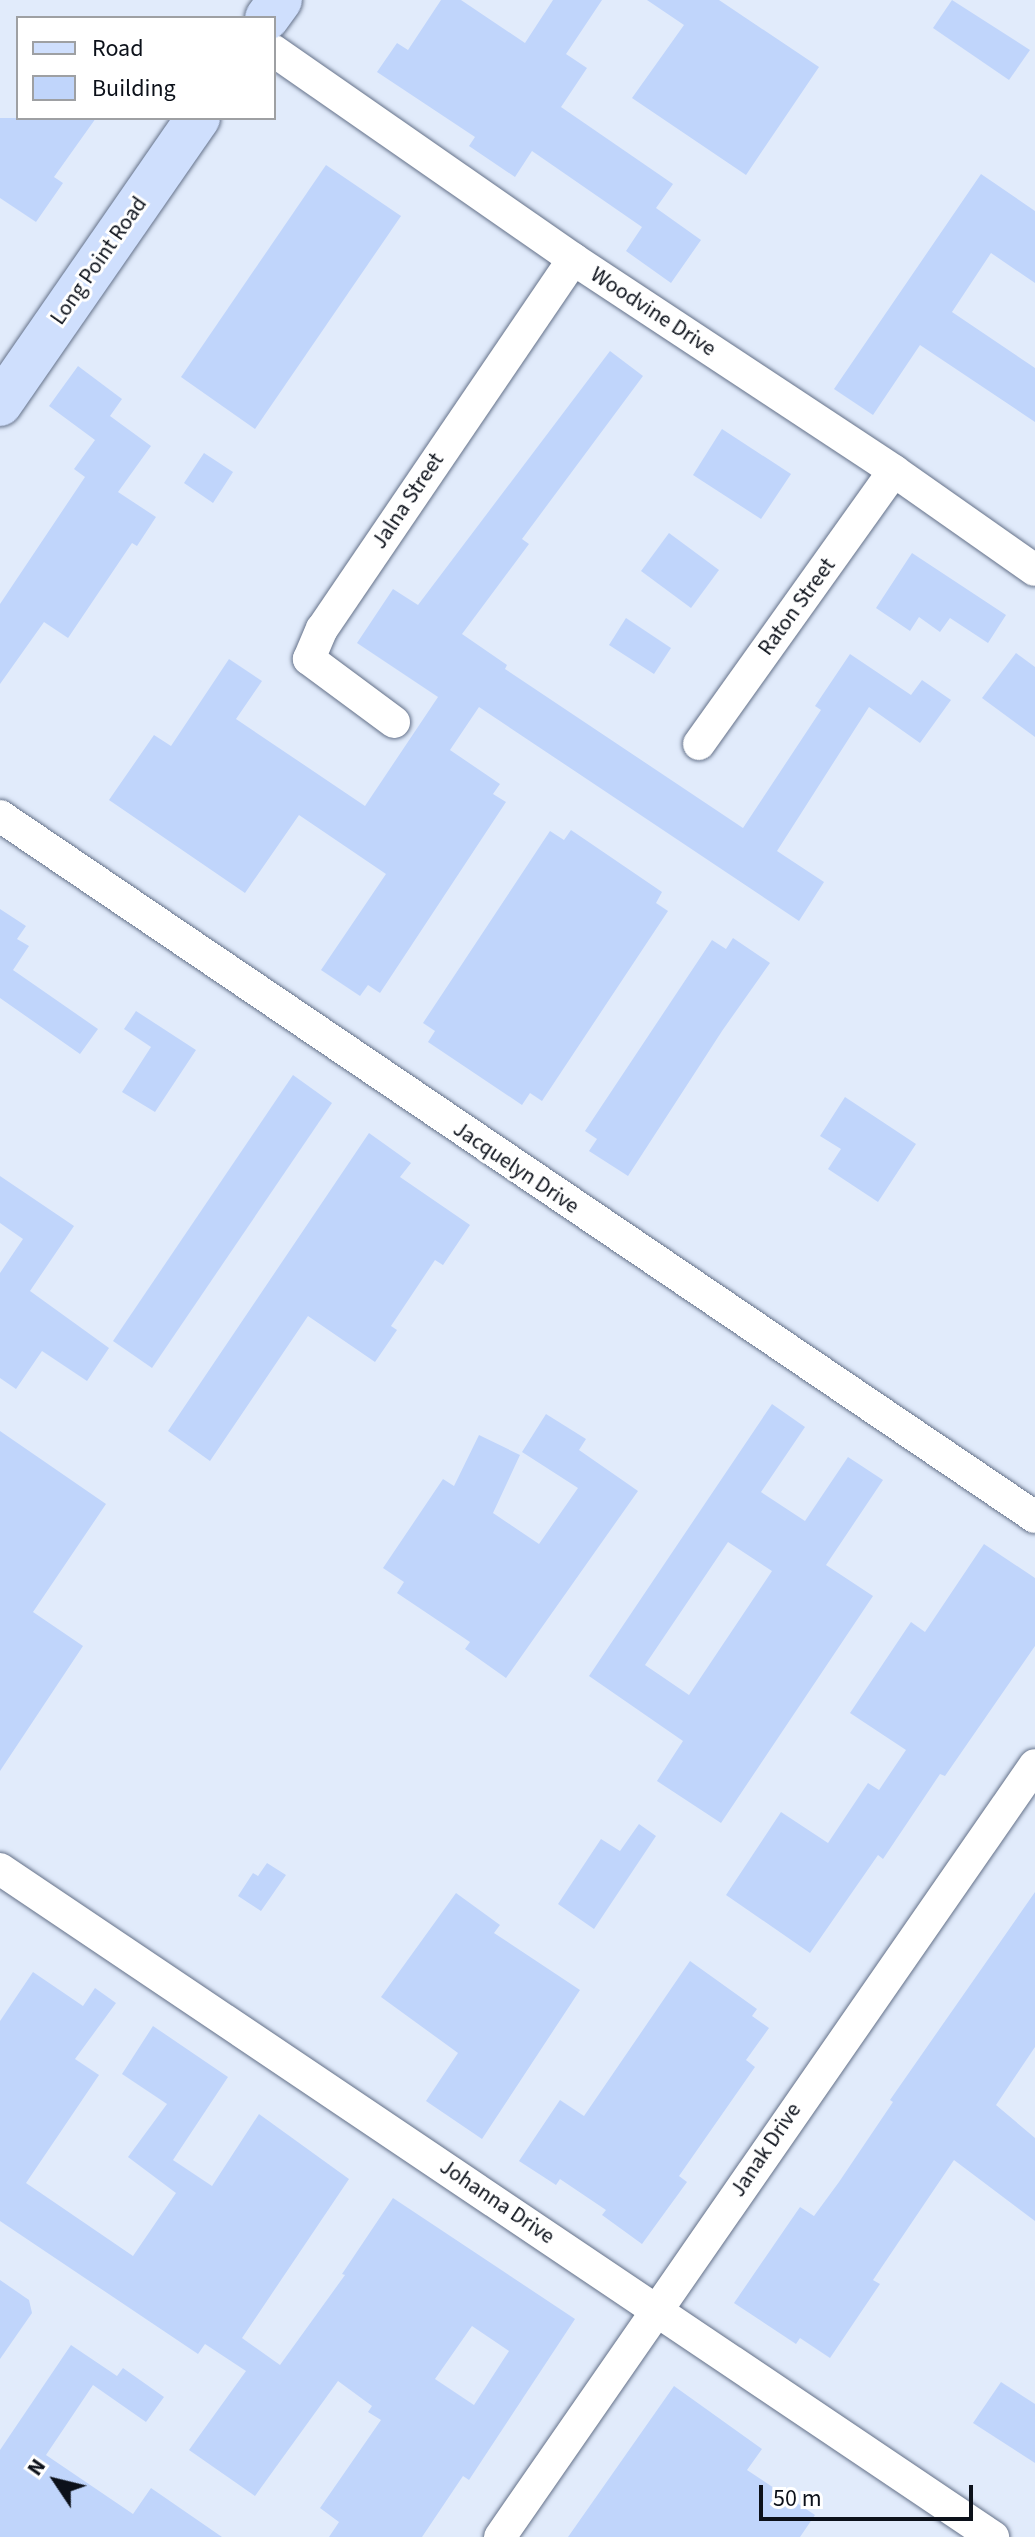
<!DOCTYPE html>
<style>
body{margin:0}
#map{position:relative;width:1035px;height:2537px;overflow:hidden;background:#e1ebfb;font-family:"Source Sans 3",sans-serif}
div>[style]{position:absolute}
[style*='--x']{left:calc(var(--x)*1px);top:calc(var(--y)*1px);width:calc(var(--w)*1px);rotate:calc(var(--a)*1deg)}
.building>*{inset:0;background:#c0d5fb}
.roads{filter:drop-shadow(0 0 2px #647189) drop-shadow(0 0 2px #647189)}
.street>*{height:32px;margin:-16px;padding:0 16px;transform-origin:16px;border-radius:16px;background:#fff}
.secondary>*{height:44px;margin:-22px;padding:0 22px;transform-origin:22px;border-radius:22px;background:#cfdffd}
span{translate:-50% -50%;white-space:nowrap;text-align:center;line-height:1.15;-webkit-text-stroke:6px #fff;paint-order:stroke}
.street-label{font-size:22px;color:#0c111a}
.legend{position:absolute;left:16px;top:16px;width:260px;height:104px;box-sizing:border-box;background:#fff;border:2px solid #9ea0a3;margin:0;padding:10px 14px;list-style:none;font-size:24px;color:#0c111a}
.legend li{display:flex;align-items:center;gap:16px;height:40px}
.legend b{width:40px;border:2px solid #9ea0a3}
.north{position:absolute;left:16px;top:2441px;width:80px;height:80px;-webkit-text-stroke:6px #fff;paint-order:stroke;rotate:305deg;font-size:22px;font-weight:700;line-height:32px;text-align:center;color:#0c111a}
.north::after{content:'';display:block;margin:auto;width:28px;height:36px;background:#0c111a;clip-path:polygon(50% 0,100% 100%,50% 72%,0 100%)}
.scale{position:absolute;left:759px;top:2485px;width:214px;height:36px;box-sizing:border-box;border:4px solid #0c111a;border-top:0;padding-left:10px;font-size:24px;line-height:28px;white-space:nowrap;color:#0c111a;-webkit-text-stroke:6px #fff;paint-order:stroke}
</style>
<div id="map">
<div class="building">
<div style="clip-path:polygon(441px 0,461px 0,525px 43px,553px 0,602px 0,566px 54px,587px 68px,561px 107px,673px 184px,656px 208px,701px 240px,671px 283px,626px 251px,642px 227px,532px 151px,515px 177px,469px 146px,475px 137px,377px 72px,397px 43px,408px 50px)"></div>
<div style="clip-path:polygon(647px 0,719px 0,819px 67px,746px 175px,632px 98px,684px 25px)"></div>
<div style="clip-path:polygon(952px 0,1030px 50px,1009px 80px,933px 28px)"></div>
<div style="clip-path:polygon(0 118px,96px 118px,54px 177px,63px 183px,36px 222px,0 198px)"></div>
<div style="clip-path:polygon(326px 165px,401px 216px,255px 429px,181px 377px)"></div>
<div style="clip-path:polygon(981px 174px,1035px 211px,1035px 283px,991px 253px,952px 312px,1035px 368px,1035px 422px,920px 345px,873px 415px,834px 389px)"></div>
<div style="clip-path:polygon(610px 351px,643px 376px,522px 539px,529px 544px,462px 634px,507px 665px,505px 669px,743px 828px,821px 710px,815px 706px,850px 654px,911px 695px,922px 680px,951px 700px,920px 743px,869px 707px,777px 851px,824px 882px,799px 921px,479px 707px,450px 750px,500px 784px,493px 794px,506px 802px,380px 993px,368px 985px,360px 996px,321px 970px,386px 874px,299px 815px,245px 893px,109px 800px,154px 735px,171px 746px,229px 659px,262px 681px,236px 719px,365px 806px,438px 697px,357px 643px,393px 589px,418px 605px)"></div>
<div style="clip-path:polygon(78px 366px,122px 399px,110px 416px,151px 446px,118px 492px,156px 517px,137px 546px,132px 543px,68px 638px,44px 622px,0 684px,0 604px,85px 477px,74px 469px,95px 440px,49px 406px)"></div>
<div style="clip-path:polygon(722px 429px,791px 474px,761px 519px,693px 475px)"></div>
<div style="clip-path:polygon(204px 453px,233px 472px,213px 503px,184px 483px)"></div>
<div style="clip-path:polygon(669px 533px,719px 570px,691px 608px,641px 571px)"></div>
<div style="clip-path:polygon(912px 553px,1006px 615px,988px 643px,950px 618px,940px 632px,919px 617px,910px 631px,876px 608px)"></div>
<div style="clip-path:polygon(626px 618px,671px 648px,654px 674px,609px 645px)"></div>
<div style="clip-path:polygon(1016px 653px,1035px 667px,1035px 737px,982px 698px)"></div>
<div style="clip-path:polygon(571px 830px,662px 892px,656px 903px,668px 911px,542px 1101px,530px 1093px,522px 1105px,428px 1042px,435px 1031px,423px 1023px,550px 831px,564px 840px)"></div>
<div style="clip-path:polygon(0 909px,26px 926px,17px 939px,29px 946px,13px 970px,98px 1029px,80px 1054px,0 998px)"></div>
<div style="clip-path:polygon(733px 938px,770px 963px,722px 1031px,628px 1176px,589px 1151px,597px 1139px,585px 1131px,712px 940px,726px 949px)"></div>
<div style="clip-path:polygon(136px 1011px,196px 1050px,155px 1112px,122px 1092px,151px 1047px,124px 1029px)"></div>
<div style="clip-path:polygon(293px 1075px,332px 1103px,152px 1368px,113px 1341px)"></div>
<div style="clip-path:polygon(845px 1097px,916px 1144px,878px 1202px,828px 1169px,841px 1149px,820px 1136px)"></div>
<div style="clip-path:polygon(369px 1133px,411px 1163px,400px 1177px,470px 1225px,443px 1265px,435px 1260px,391px 1326px,397px 1330px,375px 1362px,308px 1316px,210px 1461px,168px 1431px)"></div>
<div style="clip-path:polygon(0 1176px,74px 1226px,30px 1291px,109px 1348px,87px 1381px,42px 1351px,16px 1389px,0 1378px,0 1273px,23px 1239px,0 1223px)"></div>
<div style="clip-path:polygon(evenodd,772px 1404px,805px 1427px,761px 1492px,805px 1521px,848px 1457px,883px 1480px,826px 1565px,873px 1596px,721px 1823px,657px 1781px,683px 1741px,589px 1676px,772px 1404px,728px 1542px,772px 1571px,689px 1695px,645px 1665px,728px 1542px)"></div>
<div style="clip-path:polygon(546px 1414px,586px 1439px,579px 1450px,638px 1491px,506px 1678px,465px 1649px,470px 1642px,397px 1593px,404px 1582px,383px 1568px,443px 1479px,454px 1486px,479px 1435px,520px 1455px,493px 1513px,539px 1544px,578px 1488px,522px 1452px)"></div>
<div style="clip-path:polygon(0 1431px,106px 1504px,33px 1612px,83px 1646px,0 1771px)"></div>
<div style="clip-path:polygon(984px 1544px,1035px 1578px,1035px 1646px,945px 1776px,940px 1774px,883px 1859px,878px 1855px,810px 1953px,726px 1895px,781px 1812px,828px 1843px,868px 1783px,879px 1790px,906px 1750px,850px 1713px,911px 1622px,925px 1632px)"></div>
<div style="clip-path:polygon(639px 1824px,656px 1836px,594px 1929px,558px 1904px,601px 1839px,620px 1851px)"></div>
<div style="clip-path:polygon(267px 1863px,286px 1875px,261px 1911px,238px 1896px,253px 1873px,258px 1876px)"></div>
<div style="clip-path:polygon(1035px 1892px,1035px 2047px,996px 2105px,1035px 2138px,1035px 2221px,954px 2160px,873px 2280px,880px 2284px,830px 2358px,800px 2338px,796px 2344px,734px 2303px,800px 2207px,814px 2216px,839px 2182px,893px 2102px,890px 2100px)"></div>
<div style="clip-path:polygon(456px 1893px,500px 1925px,494px 1933px,580px 1990px,482px 2139px,426px 2101px,458px 2053px,381px 1997px)"></div>
<div style="clip-path:polygon(690px 1961px,757px 2009px,752px 2016px,769px 2028px,746px 2060px,755px 2067px,679px 2176px,687px 2182px,642px 2244px,602px 2215px,606px 2210px,560px 2179px,556px 2185px,519px 2161px,560px 2100px,584px 2116px)"></div>
<div style="clip-path:polygon(evenodd,33px 1972px,83px 2006px,95px 1988px,116px 2003px,75px 2059px,99px 2075px,26px 2183px,133px 2256px,176px 2193px,128px 2157px,167px 2104px,122px 2074px,153px 2026px,228px 2077px,173px 2160px,212px 2186px,259px 2114px,349px 2179px,242px 2338px,280px 2365px,345px 2275px,342px 2274px,393px 2198px,575px 2319px,469px 2480px,463px 2476px,422px 2537px,329px 2537px,339px 2522px,320px 2508px,381px 2420px,368px 2412px,372px 2406px,338px 2381px,255px 2496px,189px 2450px,246px 2371px,205px 2344px,198px 2354px,0 2221px,0 2021px,33px 1972px,472px 2326px,509px 2351px,474px 2405px,435px 2379px,472px 2326px)"></div>
<div style="clip-path:polygon(0 2280px,29px 2300px,32px 2313px,0 2359px)"></div>
<div style="clip-path:polygon(71px 2345px,117px 2376px,123px 2368px,164px 2397px,146px 2422px,93px 2385px,46px 2455px,133px 2514px,151px 2488px,222px 2537px,0 2537px,0 2450px)"></div>
<div style="clip-path:polygon(1001px 2382px,1035px 2404px,1035px 2463px,973px 2423px)"></div>
<div style="clip-path:polygon(674px 2386px,762px 2449px,747px 2470px,815px 2515px,800px 2537px,568px 2537px)"></div>
</div>
<div class="roads">
<div class="street">
<div style="--x:274;--y:51;--w:364;--a:34.8"></div>
<div style="--x:573;--y:259;--w:385;--a:33.4"></div>
<div style="--x:894;--y:471;--w:172;--a:35.1"></div>
<div style="--x:394;--y:722;--w:106;--a:-143.5"></div>
<div style="--x:309;--y:659;--w:33;--a:-67"></div>
<div style="--x:322;--y:629;--w:447;--a:-55.8"></div>
<div style="--x:699;--y:744;--w:335;--a:-54.5"></div>
<div style="--x:0;--y:816;--w:1250;--a:34.11"></div>
<div style="--x:0;--y:1869;--w:1197;--a:33.93"></div>
<div style="--x:500;--y:2537;--w:939;--a:-55.28"></div>
</div>
<div class="secondary">
<div style="--x:267;--y:18;--w:22;--a:-54"></div>
<div style="--x:0;--y:404;--w:348;--a:-55.3"></div>
</div>
</div>
<div class="street-label">
<span style="left:99px;top:261px;rotate:-55deg">Long Point Road</span>
<span style="left:653px;top:312px;rotate:33deg">Woodvine Drive</span>
<span style="left:408px;top:501px;rotate:-56deg">Jalna Street</span>
<span style="left:797px;top:607px;rotate:-54deg">Raton Street</span>
<span style="left:516px;top:1168px;rotate:34deg">Jacquelyn Drive</span>
<span style="left:766px;top:2150px;rotate:-56deg">Janak Drive</span>
<span style="left:497px;top:2202px;rotate:34deg">Johanna Drive</span>
</div>
<ul class="legend">
<li><b style="height:10px;background:#cfdffd"></b>Road</li>
<li><b style="height:22px;background:#c0d5fb"></b>Building</li>
</ul>
<div class="north">N</div>
<div class="scale">50 m</div>
</div>
